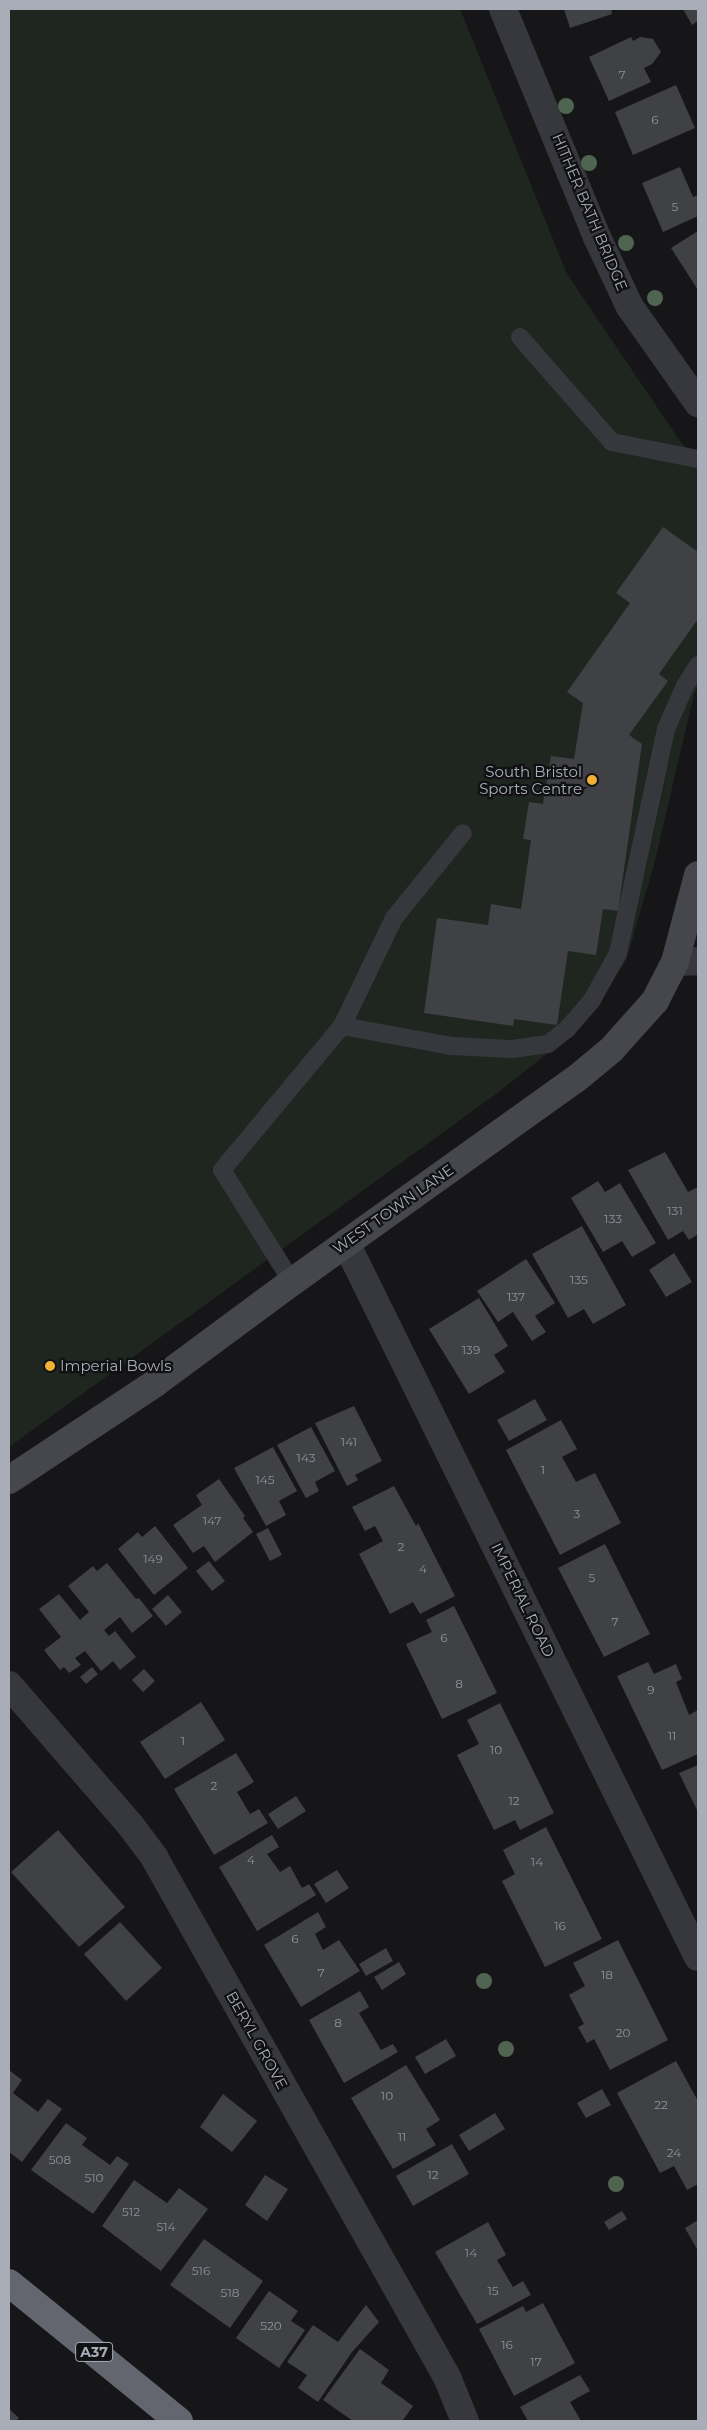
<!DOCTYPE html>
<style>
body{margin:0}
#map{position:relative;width:707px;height:2430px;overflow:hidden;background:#161618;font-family:Montserrat,sans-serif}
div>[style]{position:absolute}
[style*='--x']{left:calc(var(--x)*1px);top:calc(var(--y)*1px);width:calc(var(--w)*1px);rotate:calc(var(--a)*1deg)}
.green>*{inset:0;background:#1e261f}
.building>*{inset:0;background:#404145}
.lane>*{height:18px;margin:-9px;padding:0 9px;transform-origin:9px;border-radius:9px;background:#37383d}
.street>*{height:28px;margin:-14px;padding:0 14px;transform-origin:14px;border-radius:14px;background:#37383d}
.secondary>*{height:28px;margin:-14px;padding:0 14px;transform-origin:14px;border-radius:14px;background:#45474d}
.highway>*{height:28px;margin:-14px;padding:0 14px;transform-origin:14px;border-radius:14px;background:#63666e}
.trees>*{width:16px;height:16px;margin:-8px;border-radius:50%;background:#506452}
.dots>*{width:14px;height:14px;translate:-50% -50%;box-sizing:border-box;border:2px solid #111113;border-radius:50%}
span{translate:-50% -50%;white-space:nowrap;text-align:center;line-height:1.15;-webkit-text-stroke:4.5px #111113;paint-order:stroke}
.number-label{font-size:12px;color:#8e929b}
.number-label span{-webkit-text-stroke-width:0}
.shield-label span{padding:1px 4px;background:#111113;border:1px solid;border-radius:4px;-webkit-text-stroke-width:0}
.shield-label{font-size:14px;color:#a8adb8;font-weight:700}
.street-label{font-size:15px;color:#a8adb8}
.poi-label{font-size:15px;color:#a8adb8}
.right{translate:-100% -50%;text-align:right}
.left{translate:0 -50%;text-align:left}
.frame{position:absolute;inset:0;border:10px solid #a8adb8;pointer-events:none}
</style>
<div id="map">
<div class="green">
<div style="clip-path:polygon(9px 9px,460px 9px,567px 274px,678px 438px,698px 463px,698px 687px,694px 694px,655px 861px,626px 961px,581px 1027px,496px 1094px,9px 1447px)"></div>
</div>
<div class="building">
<div style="clip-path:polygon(564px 9px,611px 9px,612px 14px,570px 28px)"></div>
<div style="clip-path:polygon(683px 9px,698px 9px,698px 21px,692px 25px)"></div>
<div style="clip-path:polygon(631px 37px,633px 41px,640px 37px,653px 39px,661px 52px,652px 64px,644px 68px,651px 82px,609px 101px,589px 57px)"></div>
<div style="clip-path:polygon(676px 85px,695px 128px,633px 155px,615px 112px)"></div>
<div style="clip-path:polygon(680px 167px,693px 197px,698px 195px,698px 216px,663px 232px,642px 183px)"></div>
<div style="clip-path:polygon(698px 231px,698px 290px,671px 248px)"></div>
<div style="clip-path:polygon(663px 527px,698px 552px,698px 619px,659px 674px,668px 681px,629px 735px,642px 744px,618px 911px,603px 909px,596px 955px,568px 951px,557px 1025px,514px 1019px,513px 1026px,424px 1013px,437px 918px,488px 925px,491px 904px,521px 909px,531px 840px,523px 839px,529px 802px,543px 804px,551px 756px,574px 759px,583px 703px,567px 692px,630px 603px,616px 593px)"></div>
<div style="clip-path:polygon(665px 1152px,688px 1192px,698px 1187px,698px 1234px,689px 1240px,683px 1231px,668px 1240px,628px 1170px)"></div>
<div style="clip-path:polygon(598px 1181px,605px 1192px,620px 1183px,656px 1243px,632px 1257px,622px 1241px,603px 1252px,571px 1198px)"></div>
<div style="clip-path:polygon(582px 1226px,626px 1305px,593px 1324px,584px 1309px,568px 1318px,532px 1254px)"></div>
<div style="clip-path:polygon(674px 1253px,692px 1282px,666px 1297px,649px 1270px)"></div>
<div style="clip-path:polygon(526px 1259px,555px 1303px,535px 1316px,546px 1332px,532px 1341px,513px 1312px,498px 1322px,477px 1291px)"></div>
<div style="clip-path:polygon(479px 1298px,508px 1346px,494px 1355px,505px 1372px,469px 1394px,429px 1329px)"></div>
<div style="clip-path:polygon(535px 1399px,547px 1420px,509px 1441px,497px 1420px)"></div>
<div style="clip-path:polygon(354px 1406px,382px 1461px,355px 1475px,358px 1480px,347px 1486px,315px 1423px)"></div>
<div style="clip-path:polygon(561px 1420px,577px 1449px,562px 1457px,576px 1482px,595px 1473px,621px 1523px,560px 1555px,506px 1450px)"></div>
<div style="clip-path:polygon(311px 1427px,335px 1471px,315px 1482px,319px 1491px,306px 1498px,277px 1445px)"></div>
<div style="clip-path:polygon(273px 1447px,297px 1491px,279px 1501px,286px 1515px,266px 1526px,234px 1468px)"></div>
<div style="clip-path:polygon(219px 1479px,245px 1516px,243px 1518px,253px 1532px,215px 1562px,204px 1546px,193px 1553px,173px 1525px,202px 1505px,196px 1495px)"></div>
<div style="clip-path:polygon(394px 1486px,416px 1526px,418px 1523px,455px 1596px,420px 1614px,413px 1602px,390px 1614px,359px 1554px,383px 1541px,375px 1526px,365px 1531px,352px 1507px)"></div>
<div style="clip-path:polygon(155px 1526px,188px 1568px,154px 1595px,118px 1549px,138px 1532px,142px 1537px)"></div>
<div style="clip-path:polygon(268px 1528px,282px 1555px,270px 1561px,256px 1534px)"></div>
<div style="clip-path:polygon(605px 1544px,650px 1634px,604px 1657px,558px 1568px)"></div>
<div style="clip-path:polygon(209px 1561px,225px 1581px,212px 1591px,196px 1571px)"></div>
<div style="clip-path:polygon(107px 1563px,136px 1599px,139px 1598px,153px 1616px,132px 1633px,120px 1617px,104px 1630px,109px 1636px,115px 1631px,136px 1657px,120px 1670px,113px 1661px,101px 1671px,85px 1651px,75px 1658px,81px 1665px,69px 1673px,64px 1667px,60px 1670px,44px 1650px,61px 1637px,39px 1609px,59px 1594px,80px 1620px,89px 1612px,68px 1586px,93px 1566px,97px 1571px)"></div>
<div style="clip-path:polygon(168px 1595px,182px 1612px,166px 1626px,152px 1609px)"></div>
<div style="clip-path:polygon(454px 1606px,497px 1693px,442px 1719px,406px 1644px,432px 1632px,426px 1620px)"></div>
<div style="clip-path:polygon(648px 1662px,654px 1674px,676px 1664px,682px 1679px,676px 1682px,689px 1715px,698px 1710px,698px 1754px,662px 1770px,617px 1676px)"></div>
<div style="clip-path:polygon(92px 1667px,98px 1674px,86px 1684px,80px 1677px)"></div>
<div style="clip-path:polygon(144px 1669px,155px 1681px,143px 1692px,132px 1680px)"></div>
<div style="clip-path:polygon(201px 1702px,225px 1740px,165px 1779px,140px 1742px)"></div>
<div style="clip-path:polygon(500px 1703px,554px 1813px,520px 1830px,515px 1820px,494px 1830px,457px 1755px,479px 1744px,467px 1720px)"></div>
<div style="clip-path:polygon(236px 1753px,254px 1782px,237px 1792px,250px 1814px,259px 1809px,268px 1823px,214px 1855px,174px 1789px)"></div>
<div style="clip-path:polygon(698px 1765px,698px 1812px,679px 1773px)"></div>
<div style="clip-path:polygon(296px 1796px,306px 1811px,278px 1829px,268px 1814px)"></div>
<div style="clip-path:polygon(546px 1827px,602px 1939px,545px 1967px,502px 1881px,515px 1874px,503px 1850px)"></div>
<div style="clip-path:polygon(58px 1830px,125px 1907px,79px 1947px,11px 1872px)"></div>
<div style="clip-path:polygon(272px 1835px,279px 1847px,267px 1854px,280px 1872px,290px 1866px,302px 1888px,309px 1884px,316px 1895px,257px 1931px,219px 1867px)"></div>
<div style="clip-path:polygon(337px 1870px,349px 1888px,326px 1903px,314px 1884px)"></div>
<div style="clip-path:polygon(318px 1912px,326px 1927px,315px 1934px,323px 1950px,339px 1940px,360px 1971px,301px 2007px,264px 1945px)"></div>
<div style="clip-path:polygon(120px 1922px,162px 1968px,126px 2001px,84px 1954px)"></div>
<div style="clip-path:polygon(618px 1940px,668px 2040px,610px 2070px,594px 2039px,587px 2043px,578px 2027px,584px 2024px,569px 1995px,585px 1986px,573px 1963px)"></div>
<div style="clip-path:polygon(386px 1948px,393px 1961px,366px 1976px,359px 1964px)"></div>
<div style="clip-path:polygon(399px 1962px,406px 1974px,382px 1990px,374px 1977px)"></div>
<div style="clip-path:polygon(360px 1991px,369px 2007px,359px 2013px,381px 2050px,393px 2044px,398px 2052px,344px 2083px,309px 2020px)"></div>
<div style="clip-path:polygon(446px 2039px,456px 2056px,425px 2074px,415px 2057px)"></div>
<div style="clip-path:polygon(676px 2061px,698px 2101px,698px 2184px,687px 2190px,674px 2166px,660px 2173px,617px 2093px)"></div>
<div style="clip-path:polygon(406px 2065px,440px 2120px,426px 2129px,436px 2145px,393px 2169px,351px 2098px)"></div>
<div style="clip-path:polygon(9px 2070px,22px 2080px,13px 2093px,38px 2112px,48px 2099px,62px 2109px,22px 2162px,9px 2152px)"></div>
<div style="clip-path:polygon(602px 2089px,611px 2105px,586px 2118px,577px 2103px)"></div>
<div style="clip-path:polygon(223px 2094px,257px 2121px,232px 2152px,200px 2127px)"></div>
<div style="clip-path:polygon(495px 2113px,505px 2129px,469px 2151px,459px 2135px)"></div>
<div style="clip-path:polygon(66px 2123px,87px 2138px,82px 2145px,110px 2165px,117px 2156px,129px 2164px,93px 2214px,31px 2170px)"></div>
<div style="clip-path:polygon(452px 2144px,469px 2174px,413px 2206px,396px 2176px)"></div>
<div style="clip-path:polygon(265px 2175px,288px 2189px,267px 2221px,245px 2205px)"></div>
<div style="clip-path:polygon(134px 2180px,167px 2203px,179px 2188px,208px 2209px,161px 2271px,102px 2226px)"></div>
<div style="clip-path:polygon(622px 2211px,627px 2219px,609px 2230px,604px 2222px)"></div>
<div style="clip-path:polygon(698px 2220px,698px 2251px,685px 2228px)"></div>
<div style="clip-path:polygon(488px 2222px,506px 2255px,497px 2260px,513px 2287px,523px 2281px,531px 2295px,477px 2324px,435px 2252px)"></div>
<div style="clip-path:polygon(204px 2239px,263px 2281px,230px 2328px,170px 2285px)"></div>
<div style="clip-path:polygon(269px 2291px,298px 2311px,291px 2321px,305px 2330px,279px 2368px,236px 2338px)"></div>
<div style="clip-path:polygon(543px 2303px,575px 2363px,514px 2396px,479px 2329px,523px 2306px,526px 2312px)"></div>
<div style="clip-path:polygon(366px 2305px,379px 2322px,352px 2352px,318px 2402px,298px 2388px,307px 2375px,287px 2362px,313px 2325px,338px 2342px)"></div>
<div style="clip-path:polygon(360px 2349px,389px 2370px,381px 2383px,413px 2406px,403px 2420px,404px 2421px,353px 2421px,323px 2400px)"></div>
<div style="clip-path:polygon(580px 2375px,590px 2391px,570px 2402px,581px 2421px,528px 2421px,520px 2407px)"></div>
<div style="clip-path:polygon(9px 2409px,19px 2418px,16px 2421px,9px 2421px)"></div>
</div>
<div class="lane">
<div style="--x:520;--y:337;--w:140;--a:48.8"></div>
<div style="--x:612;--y:442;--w:88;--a:11.2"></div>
<div style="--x:342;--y:1026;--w:112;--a:10.3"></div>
<div style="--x:452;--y:1046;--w:60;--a:2.9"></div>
<div style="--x:512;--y:1049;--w:36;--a:-8"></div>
<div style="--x:548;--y:1044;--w:24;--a:-38"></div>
<div style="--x:567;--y:1029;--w:38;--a:-49"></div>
<div style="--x:592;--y:1000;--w:54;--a:-61"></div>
<div style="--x:618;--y:953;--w:229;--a:-77.9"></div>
<div style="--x:666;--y:729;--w:47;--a:-66.2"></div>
<div style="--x:685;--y:686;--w:25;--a:-58"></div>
<div style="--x:292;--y:1282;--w:132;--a:-122"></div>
<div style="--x:222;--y:1170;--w:187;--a:-50.2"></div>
<div style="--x:342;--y:1026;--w:120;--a:-64.3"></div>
<div style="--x:394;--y:918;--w:109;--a:-50.9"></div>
</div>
<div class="street">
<div style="--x:503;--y:9;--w:247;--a:67.6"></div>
<div style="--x:597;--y:237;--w:77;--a:64.8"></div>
<div style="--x:630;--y:307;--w:118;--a:54.7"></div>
<div style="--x:675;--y:962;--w:23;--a:-2"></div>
<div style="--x:346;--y:1243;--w:796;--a:63.76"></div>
<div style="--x:9;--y:1685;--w:186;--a:49.1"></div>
<div style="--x:131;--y:1826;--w:39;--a:53"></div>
<div style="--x:154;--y:1857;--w:597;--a:60.6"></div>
<div style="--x:447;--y:2377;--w:48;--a:67.8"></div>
</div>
<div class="secondary">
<div style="--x:9;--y:1480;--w:174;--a:-33.5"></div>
<div style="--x:154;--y:1384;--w:172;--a:-36.5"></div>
<div style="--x:292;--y:1282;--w:349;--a:-35.6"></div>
<div style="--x:576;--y:1079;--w:45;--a:-39.6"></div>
<div style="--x:611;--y:1050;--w:66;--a:-48.1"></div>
<div style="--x:655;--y:1001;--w:44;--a:-62.9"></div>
<div style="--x:675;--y:962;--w:90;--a:-75.2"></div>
</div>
<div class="highway">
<div style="--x:9;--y:2283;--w:219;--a:39.1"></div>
</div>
<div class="trees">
<div style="left:566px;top:106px"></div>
<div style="left:589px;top:163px"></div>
<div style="left:626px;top:243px"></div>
<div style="left:655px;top:298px"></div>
<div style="left:484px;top:1981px"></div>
<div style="left:506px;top:2049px"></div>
<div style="left:616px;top:2184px"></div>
</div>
<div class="dots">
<div style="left:592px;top:780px;background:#f2b134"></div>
<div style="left:50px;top:1366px;background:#f2b134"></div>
</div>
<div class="number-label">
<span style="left:622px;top:75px">7</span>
<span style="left:655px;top:120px">6</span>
<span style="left:675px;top:207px">5</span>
<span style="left:675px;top:1211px">131</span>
<span style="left:613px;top:1219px">133</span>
<span style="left:579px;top:1280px">135</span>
<span style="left:516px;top:1297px">137</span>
<span style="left:471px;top:1350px">139</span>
<span style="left:349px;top:1442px">141</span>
<span style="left:306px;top:1458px">143</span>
<span style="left:543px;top:1470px">1</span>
<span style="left:265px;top:1480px">145</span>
<span style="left:577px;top:1514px">3</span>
<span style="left:212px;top:1521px">147</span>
<span style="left:401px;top:1547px">2</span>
<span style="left:153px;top:1559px">149</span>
<span style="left:423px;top:1569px">4</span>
<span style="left:592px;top:1578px">5</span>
<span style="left:615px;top:1622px">7</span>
<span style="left:444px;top:1638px">6</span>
<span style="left:459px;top:1684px">8</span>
<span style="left:651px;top:1690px">9</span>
<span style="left:672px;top:1736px">11</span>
<span style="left:183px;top:1741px">1</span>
<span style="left:496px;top:1750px">10</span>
<span style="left:214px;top:1786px">2</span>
<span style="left:514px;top:1801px">12</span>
<span style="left:251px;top:1860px">4</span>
<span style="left:537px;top:1862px">14</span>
<span style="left:560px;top:1926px">16</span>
<span style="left:295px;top:1939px">6</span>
<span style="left:321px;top:1973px">7</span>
<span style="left:607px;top:1975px">18</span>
<span style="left:338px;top:2023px">8</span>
<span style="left:623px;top:2033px">20</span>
<span style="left:387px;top:2096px">10</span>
<span style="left:661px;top:2105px">22</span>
<span style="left:402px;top:2137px">11</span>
<span style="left:674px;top:2153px">24</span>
<span style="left:60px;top:2160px">508</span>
<span style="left:433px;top:2175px">12</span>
<span style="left:94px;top:2178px">510</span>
<span style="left:131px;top:2212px">512</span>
<span style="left:166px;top:2227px">514</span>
<span style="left:471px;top:2253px">14</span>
<span style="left:201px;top:2271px">516</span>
<span style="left:493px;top:2291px">15</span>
<span style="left:230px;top:2293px">518</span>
<span style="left:271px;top:2326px">520</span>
<span style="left:507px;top:2345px">16</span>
<span style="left:536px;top:2362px">17</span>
</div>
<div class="shield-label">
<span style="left:94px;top:2352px">A37</span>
</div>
<div class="street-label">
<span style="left:590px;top:212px;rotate:67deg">HITHER BATH BRIDGE</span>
<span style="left:393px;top:1209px;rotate:-35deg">WEST TOWN LANE</span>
<span style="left:523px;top:1600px;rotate:64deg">IMPERIAL ROAD</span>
<span style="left:257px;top:2040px;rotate:61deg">BERYL GROVE</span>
</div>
<div class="poi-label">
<span class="right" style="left:582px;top:780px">South Bristol<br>Sports Centre</span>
<span class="left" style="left:60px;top:1366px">Imperial Bowls</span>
</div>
<div class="frame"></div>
</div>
